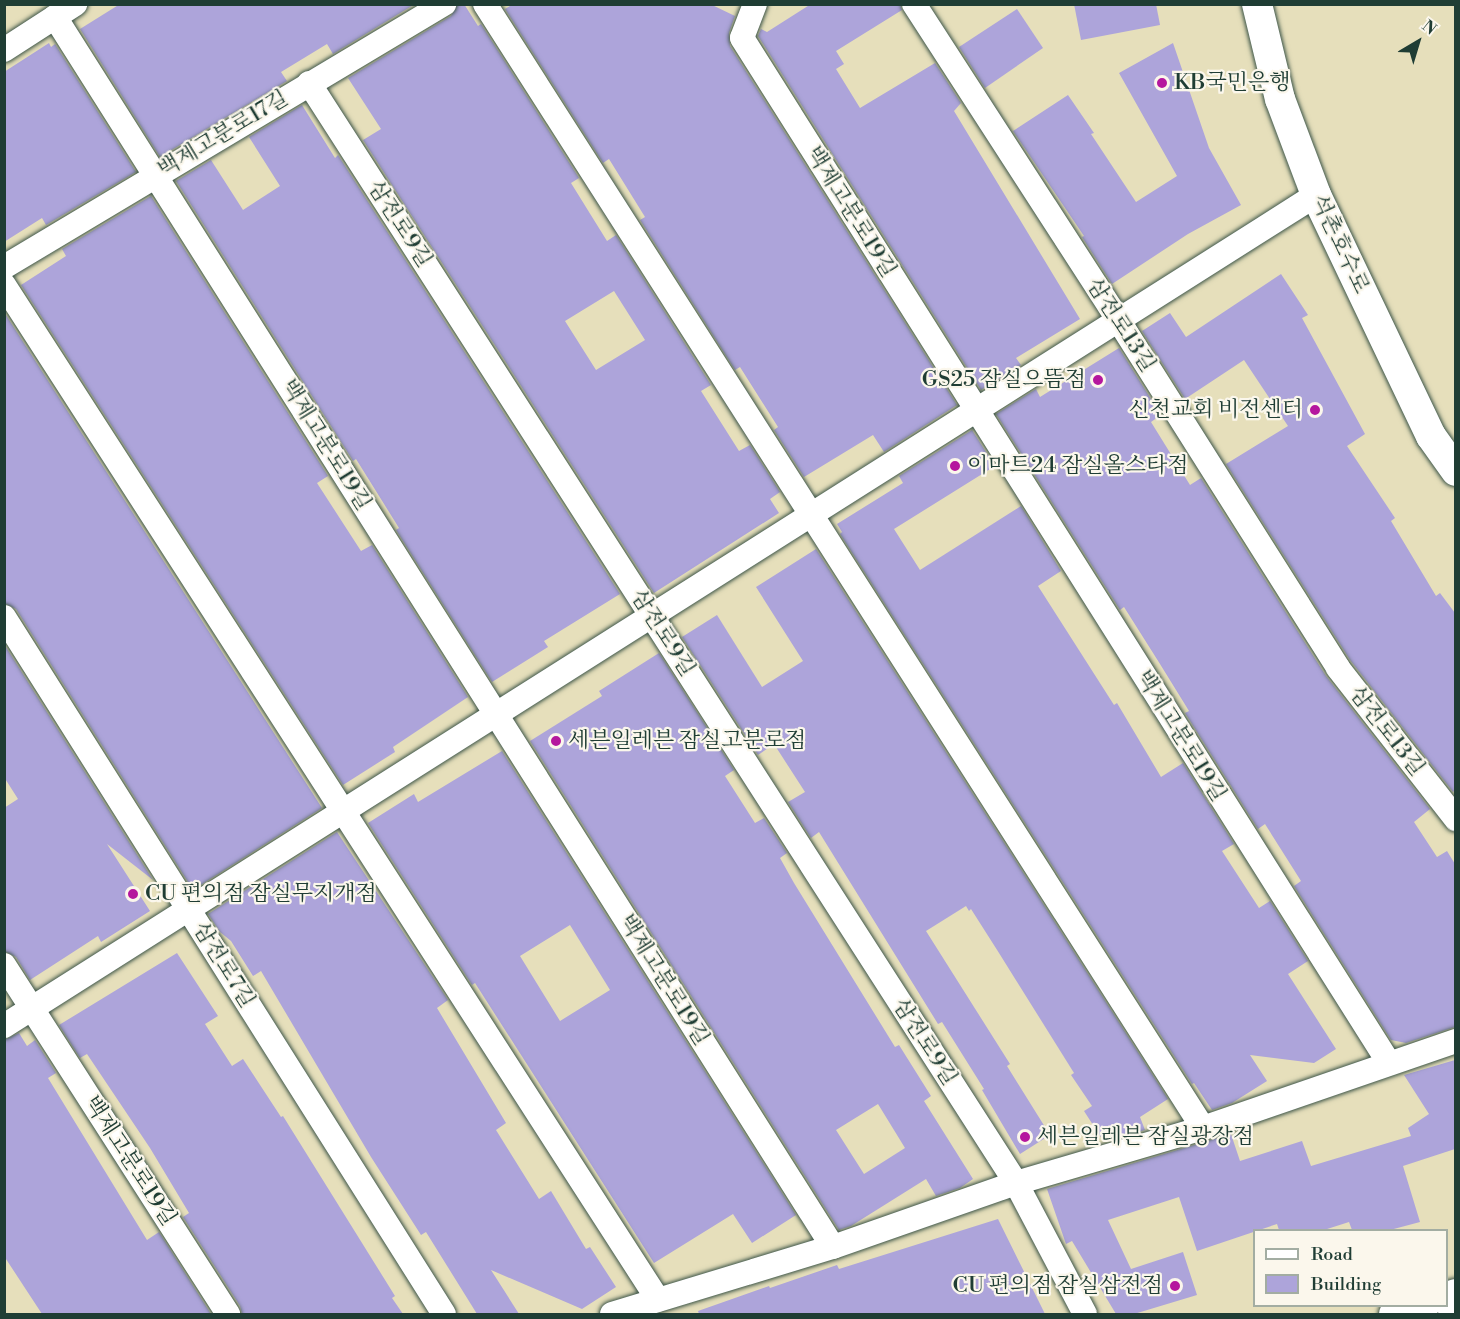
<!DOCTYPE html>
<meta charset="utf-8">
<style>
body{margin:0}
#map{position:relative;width:1460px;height:1319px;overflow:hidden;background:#e6dfbb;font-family:"Libre Bodoni","Noto Serif KR",serif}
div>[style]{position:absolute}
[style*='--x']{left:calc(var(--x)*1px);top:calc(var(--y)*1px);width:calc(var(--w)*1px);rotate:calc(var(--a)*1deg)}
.building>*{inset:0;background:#ada4da}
.roads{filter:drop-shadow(0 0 2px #3d5548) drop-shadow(0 0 2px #3d5548)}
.minor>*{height:24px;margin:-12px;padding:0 12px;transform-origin:12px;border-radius:12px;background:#fff}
.tertiary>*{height:30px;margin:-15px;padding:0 15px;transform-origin:15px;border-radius:15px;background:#fff}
.secondary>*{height:33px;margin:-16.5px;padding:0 16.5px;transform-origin:16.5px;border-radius:16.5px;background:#fff}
.dots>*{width:16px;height:16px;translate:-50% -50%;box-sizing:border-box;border:3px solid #fbf7ec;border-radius:50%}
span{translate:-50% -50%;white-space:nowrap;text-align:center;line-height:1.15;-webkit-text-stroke:4.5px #fbf7ec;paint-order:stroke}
.poi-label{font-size:22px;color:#1f3d34}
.left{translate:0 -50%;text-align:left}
.right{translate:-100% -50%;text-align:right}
.street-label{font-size:22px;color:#1f3d34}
.frame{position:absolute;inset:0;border:6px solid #1f3d34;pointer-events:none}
.legend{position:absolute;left:1253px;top:1229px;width:195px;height:78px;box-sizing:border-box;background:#fbf7ec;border:2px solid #a3ada2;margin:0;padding:8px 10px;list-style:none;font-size:18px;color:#1f3d34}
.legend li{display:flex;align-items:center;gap:12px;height:30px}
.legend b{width:30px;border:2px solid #a3ada2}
.north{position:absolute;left:1388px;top:12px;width:60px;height:60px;-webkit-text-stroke:4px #fbf7ec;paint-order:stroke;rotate:38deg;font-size:16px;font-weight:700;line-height:24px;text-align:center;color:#1f3d34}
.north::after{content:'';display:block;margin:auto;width:21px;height:27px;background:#1f3d34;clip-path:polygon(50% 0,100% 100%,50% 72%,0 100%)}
</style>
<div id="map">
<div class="building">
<div style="clip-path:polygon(120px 4px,415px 4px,333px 54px,327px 44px,281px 72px,287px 81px,160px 157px,80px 29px)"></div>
<div style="clip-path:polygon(evenodd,458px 4px,464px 4px,478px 26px,481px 24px,579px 178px,571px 183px,607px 241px,616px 235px,711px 385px,701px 391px,739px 451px,750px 445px,780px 492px,770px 499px,779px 513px,654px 593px,363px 140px,381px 129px,348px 78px,451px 16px,458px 4px,614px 291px,645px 340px,596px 370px,565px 321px,614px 291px)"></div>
<div style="clip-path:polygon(513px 4px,710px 4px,735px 16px,729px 33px,730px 46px,957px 405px,884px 452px,873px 435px,804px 477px,774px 430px,778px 427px,740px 367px,735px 370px,640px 220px,645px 217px,609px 159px,603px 163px,505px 9px)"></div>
<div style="clip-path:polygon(811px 4px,900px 4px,902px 10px,836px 51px,844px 64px,836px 69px,860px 108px,935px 63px,961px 103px,954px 111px,1080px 319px,1016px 358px,1021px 365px,981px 390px,758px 36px,761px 29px,767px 32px)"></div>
<div style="clip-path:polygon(1074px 4px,1156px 4px,1160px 25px,1081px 40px)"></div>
<div style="clip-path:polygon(1017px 9px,1043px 48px,985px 88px,959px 47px)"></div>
<div style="clip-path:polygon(49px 43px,51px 47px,55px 44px,136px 172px,46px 225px,42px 218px,4px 242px,4px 72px)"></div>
<div style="clip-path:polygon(1173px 43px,1209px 148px,1241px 205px,1188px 234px,1112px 284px,1082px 237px,1084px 236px,1013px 131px,1068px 95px,1094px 133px,1091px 134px,1136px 202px,1177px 176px,1119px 73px)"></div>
<div style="clip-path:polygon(302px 105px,335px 158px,338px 155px,620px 594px,544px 641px,548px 647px,492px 682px,396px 530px,399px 528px,356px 459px,353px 461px,176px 181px,211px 160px,243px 210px,280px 186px,249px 137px)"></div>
<div style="clip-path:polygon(151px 196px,328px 476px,317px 483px,361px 551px,372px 545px,468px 697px,393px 747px,395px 752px,343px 785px,21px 285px,66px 256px,62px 249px)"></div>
<div style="clip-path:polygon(1281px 274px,1308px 315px,1302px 318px,1365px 434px,1347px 446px,1395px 518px,1391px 521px,1436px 596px,1440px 593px,1455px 613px,1455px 790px,1453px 792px,1350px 660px,1226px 464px,1288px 426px,1244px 360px,1185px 399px,1142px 331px,1170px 313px,1186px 337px)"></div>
<div style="clip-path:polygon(4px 312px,322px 808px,193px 890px,16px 609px,4px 603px)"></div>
<div style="clip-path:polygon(1119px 348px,1161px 415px,1151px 422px,1190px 485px,1201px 478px,1326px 676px,1430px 809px,1414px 822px,1437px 857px,1447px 851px,1455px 864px,1455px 1027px,1406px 1043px,1391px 1040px,1294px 886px,1301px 881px,1265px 824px,1258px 829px,1185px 713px,1189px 711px,1160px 664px,1124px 607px,1120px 610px,996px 414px,1036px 389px,1040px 397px)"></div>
<div style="clip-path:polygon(972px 430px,995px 466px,894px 529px,920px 570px,1021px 506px,1061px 571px,1038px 586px,1114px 705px,1117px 703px,1161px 777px,1183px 763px,1234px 844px,1222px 851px,1259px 908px,1270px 901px,1308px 961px,1288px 974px,1336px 1049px,1314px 1063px,1250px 1055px,1267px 1081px,1232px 1103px,1212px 1110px,1194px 1083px,1192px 1084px,840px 534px,842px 532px,837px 524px,903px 483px,899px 476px)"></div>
<div style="clip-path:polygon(816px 549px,1168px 1099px,1140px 1117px,1145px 1130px,1104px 1142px,1084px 1111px,1092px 1106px,1071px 1075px,1074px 1073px,999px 953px,971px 909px,969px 911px,966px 906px,926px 931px,1010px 1064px,1007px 1066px,1050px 1135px,1020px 1154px,982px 1090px,984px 1089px,942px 1022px,938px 1024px,819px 832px,811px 838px,788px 802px,805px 792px,774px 744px,758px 755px,682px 637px,717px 615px,762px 687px,803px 661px,756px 587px)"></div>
<div style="clip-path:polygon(4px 644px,153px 880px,107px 844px,150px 911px,101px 942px,98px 936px,30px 980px,16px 957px,4px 951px,4px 808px,18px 799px,4px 777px)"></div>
<div style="clip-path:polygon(evenodd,659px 653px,734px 770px,725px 776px,755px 823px,764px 818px,787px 853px,780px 858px,794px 883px,895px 1047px,899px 1045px,931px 1096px,924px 1101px,973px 1179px,960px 1188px,936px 1196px,926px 1179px,851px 1226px,839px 1230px,530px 741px,602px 696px,599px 691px,659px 653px,878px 1104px,905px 1148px,864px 1174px,836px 1130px,878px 1104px)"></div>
<div style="clip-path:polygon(evenodd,502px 751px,796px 1215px,752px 1243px,733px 1214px,654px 1263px,475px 983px,472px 985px,368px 823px,414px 794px,418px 802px,502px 751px,570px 925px,610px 990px,560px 1021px,520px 956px,570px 925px)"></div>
<div style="clip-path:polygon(337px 832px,448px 1000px,437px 1008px,506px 1123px,496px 1130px,539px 1199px,551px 1191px,586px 1249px,590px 1247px,616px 1287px,582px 1309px,491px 1270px,519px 1314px,477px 1314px,426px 1232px,421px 1235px,371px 1157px,261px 971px,253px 976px,231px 941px,220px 932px,208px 914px)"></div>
<div style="clip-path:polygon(177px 953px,218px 1016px,205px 1024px,232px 1066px,243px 1059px,281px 1117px,283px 1116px,395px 1296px,392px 1298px,403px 1314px,242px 1314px,240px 1306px,183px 1217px,189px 1213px,150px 1148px,87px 1054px,80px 1058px,59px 1025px)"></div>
<div style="clip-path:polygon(19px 1033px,27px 1046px,35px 1040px,56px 1073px,48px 1078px,147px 1240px,159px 1232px,211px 1314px,42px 1314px,4px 1256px,4px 1040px)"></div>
<div style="clip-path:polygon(1455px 1060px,1455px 1149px,1403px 1166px,1420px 1222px,1390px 1230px,1352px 1230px,1349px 1222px,1324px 1230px,1279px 1230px,1277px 1224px,1197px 1251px,1179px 1197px,1108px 1220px,1131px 1269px,1183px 1252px,1197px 1295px,1134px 1314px,1116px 1314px,1072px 1241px,1066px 1244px,1047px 1189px,1231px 1134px,1240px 1161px,1302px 1141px,1311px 1166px,1411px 1136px,1408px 1128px,1429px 1114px,1404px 1075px)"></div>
<div style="clip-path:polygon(998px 1219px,1045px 1314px,699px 1314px,698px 1311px,769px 1286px,770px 1288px,837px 1265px,839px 1269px)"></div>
</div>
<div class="roads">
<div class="minor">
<div style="--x:485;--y:4;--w:1334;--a:57.43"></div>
<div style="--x:755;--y:4;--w:36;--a:111"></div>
<div style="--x:742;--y:38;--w:1212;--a:57.74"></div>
<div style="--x:914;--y:4;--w:374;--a:57.1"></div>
<div style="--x:1117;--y:318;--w:414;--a:57.7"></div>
<div style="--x:1338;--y:668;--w:192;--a:52"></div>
<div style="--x:55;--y:17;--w:1455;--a:57.69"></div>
<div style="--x:4;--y:50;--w:85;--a:-32.9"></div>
<div style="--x:309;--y:83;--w:1308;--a:57.27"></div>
<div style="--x:1016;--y:1183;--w:148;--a:62.2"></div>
<div style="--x:4;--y:267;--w:513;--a:-30.87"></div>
<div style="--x:4;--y:285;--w:1207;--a:57.2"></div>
<div style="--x:4;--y:617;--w:824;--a:57.74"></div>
<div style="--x:4;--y:965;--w:415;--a:57.3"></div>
<div style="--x:4;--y:1026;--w:1553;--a:-32.35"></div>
<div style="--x:612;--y:1314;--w:231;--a:-16.9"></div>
<div style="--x:833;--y:1247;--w:194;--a:-19.3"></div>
<div style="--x:1016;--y:1183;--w:195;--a:-16.4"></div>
<div style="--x:1203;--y:1128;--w:268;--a:-19"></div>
</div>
<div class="tertiary">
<div style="--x:1257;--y:4;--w:98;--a:76.4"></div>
<div style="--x:1280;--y:99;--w:103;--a:69.4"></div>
<div style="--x:1316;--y:195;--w:267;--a:64.5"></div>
<div style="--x:1431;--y:436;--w:43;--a:54.5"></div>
</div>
<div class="secondary">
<div style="--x:1446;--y:1298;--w:10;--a:-17"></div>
<div style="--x:1395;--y:1314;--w:28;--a:-17"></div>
</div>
</div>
<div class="dots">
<div style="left:1162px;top:83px;background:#b5179e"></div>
<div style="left:1098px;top:380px;background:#b5179e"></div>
<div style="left:1315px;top:410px;background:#b5179e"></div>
<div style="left:955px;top:466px;background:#b5179e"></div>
<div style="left:556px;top:741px;background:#b5179e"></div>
<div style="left:133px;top:894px;background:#b5179e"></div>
<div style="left:1025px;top:1137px;background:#b5179e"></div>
<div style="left:1175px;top:1286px;background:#b5179e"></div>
</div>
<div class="poi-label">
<span class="left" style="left:1174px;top:83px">KB국민은행</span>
<span class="right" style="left:1086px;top:380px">GS25 잠실으뜸점</span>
<span class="right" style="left:1303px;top:410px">신천교회 비전센터</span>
<span class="left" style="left:967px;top:466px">이마트24 잠실올스타점</span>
<span class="left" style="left:568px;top:741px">세븐일레븐 잠실고분로점</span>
<span class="left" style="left:145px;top:894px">CU 편의점 잠실무지개점</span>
<span class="left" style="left:1037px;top:1137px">세븐일레븐 잠실광장점</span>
<span class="right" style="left:1163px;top:1286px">CU 편의점 잠실삼전점</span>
</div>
<div class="street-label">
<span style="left:223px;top:134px;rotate:-31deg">백제고분로17길</span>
<span style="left:851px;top:212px;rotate:58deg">백제고분로19길</span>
<span style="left:400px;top:224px;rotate:57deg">삼전로9길</span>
<span style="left:1340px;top:244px;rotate:65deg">석촌호수로</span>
<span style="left:1121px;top:325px;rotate:57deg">삼전로13길</span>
<span style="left:326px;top:445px;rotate:58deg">백제고분로19길</span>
<span style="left:663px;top:633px;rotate:57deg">삼전로9길</span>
<span style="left:1387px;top:731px;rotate:52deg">삼전로13길</span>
<span style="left:1181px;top:736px;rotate:58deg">백제고분로19길</span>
<span style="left:224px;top:965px;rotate:58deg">삼전로7길</span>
<span style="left:664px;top:980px;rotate:58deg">백제고분로19길</span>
<span style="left:925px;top:1042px;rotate:57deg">삼전로9길</span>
<span style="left:130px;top:1161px;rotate:57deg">백제고분로19길</span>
</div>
<div class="frame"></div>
<ul class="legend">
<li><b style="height:8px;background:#fff"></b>Road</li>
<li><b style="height:16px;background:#ada4da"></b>Building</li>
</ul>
<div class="north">N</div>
</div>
